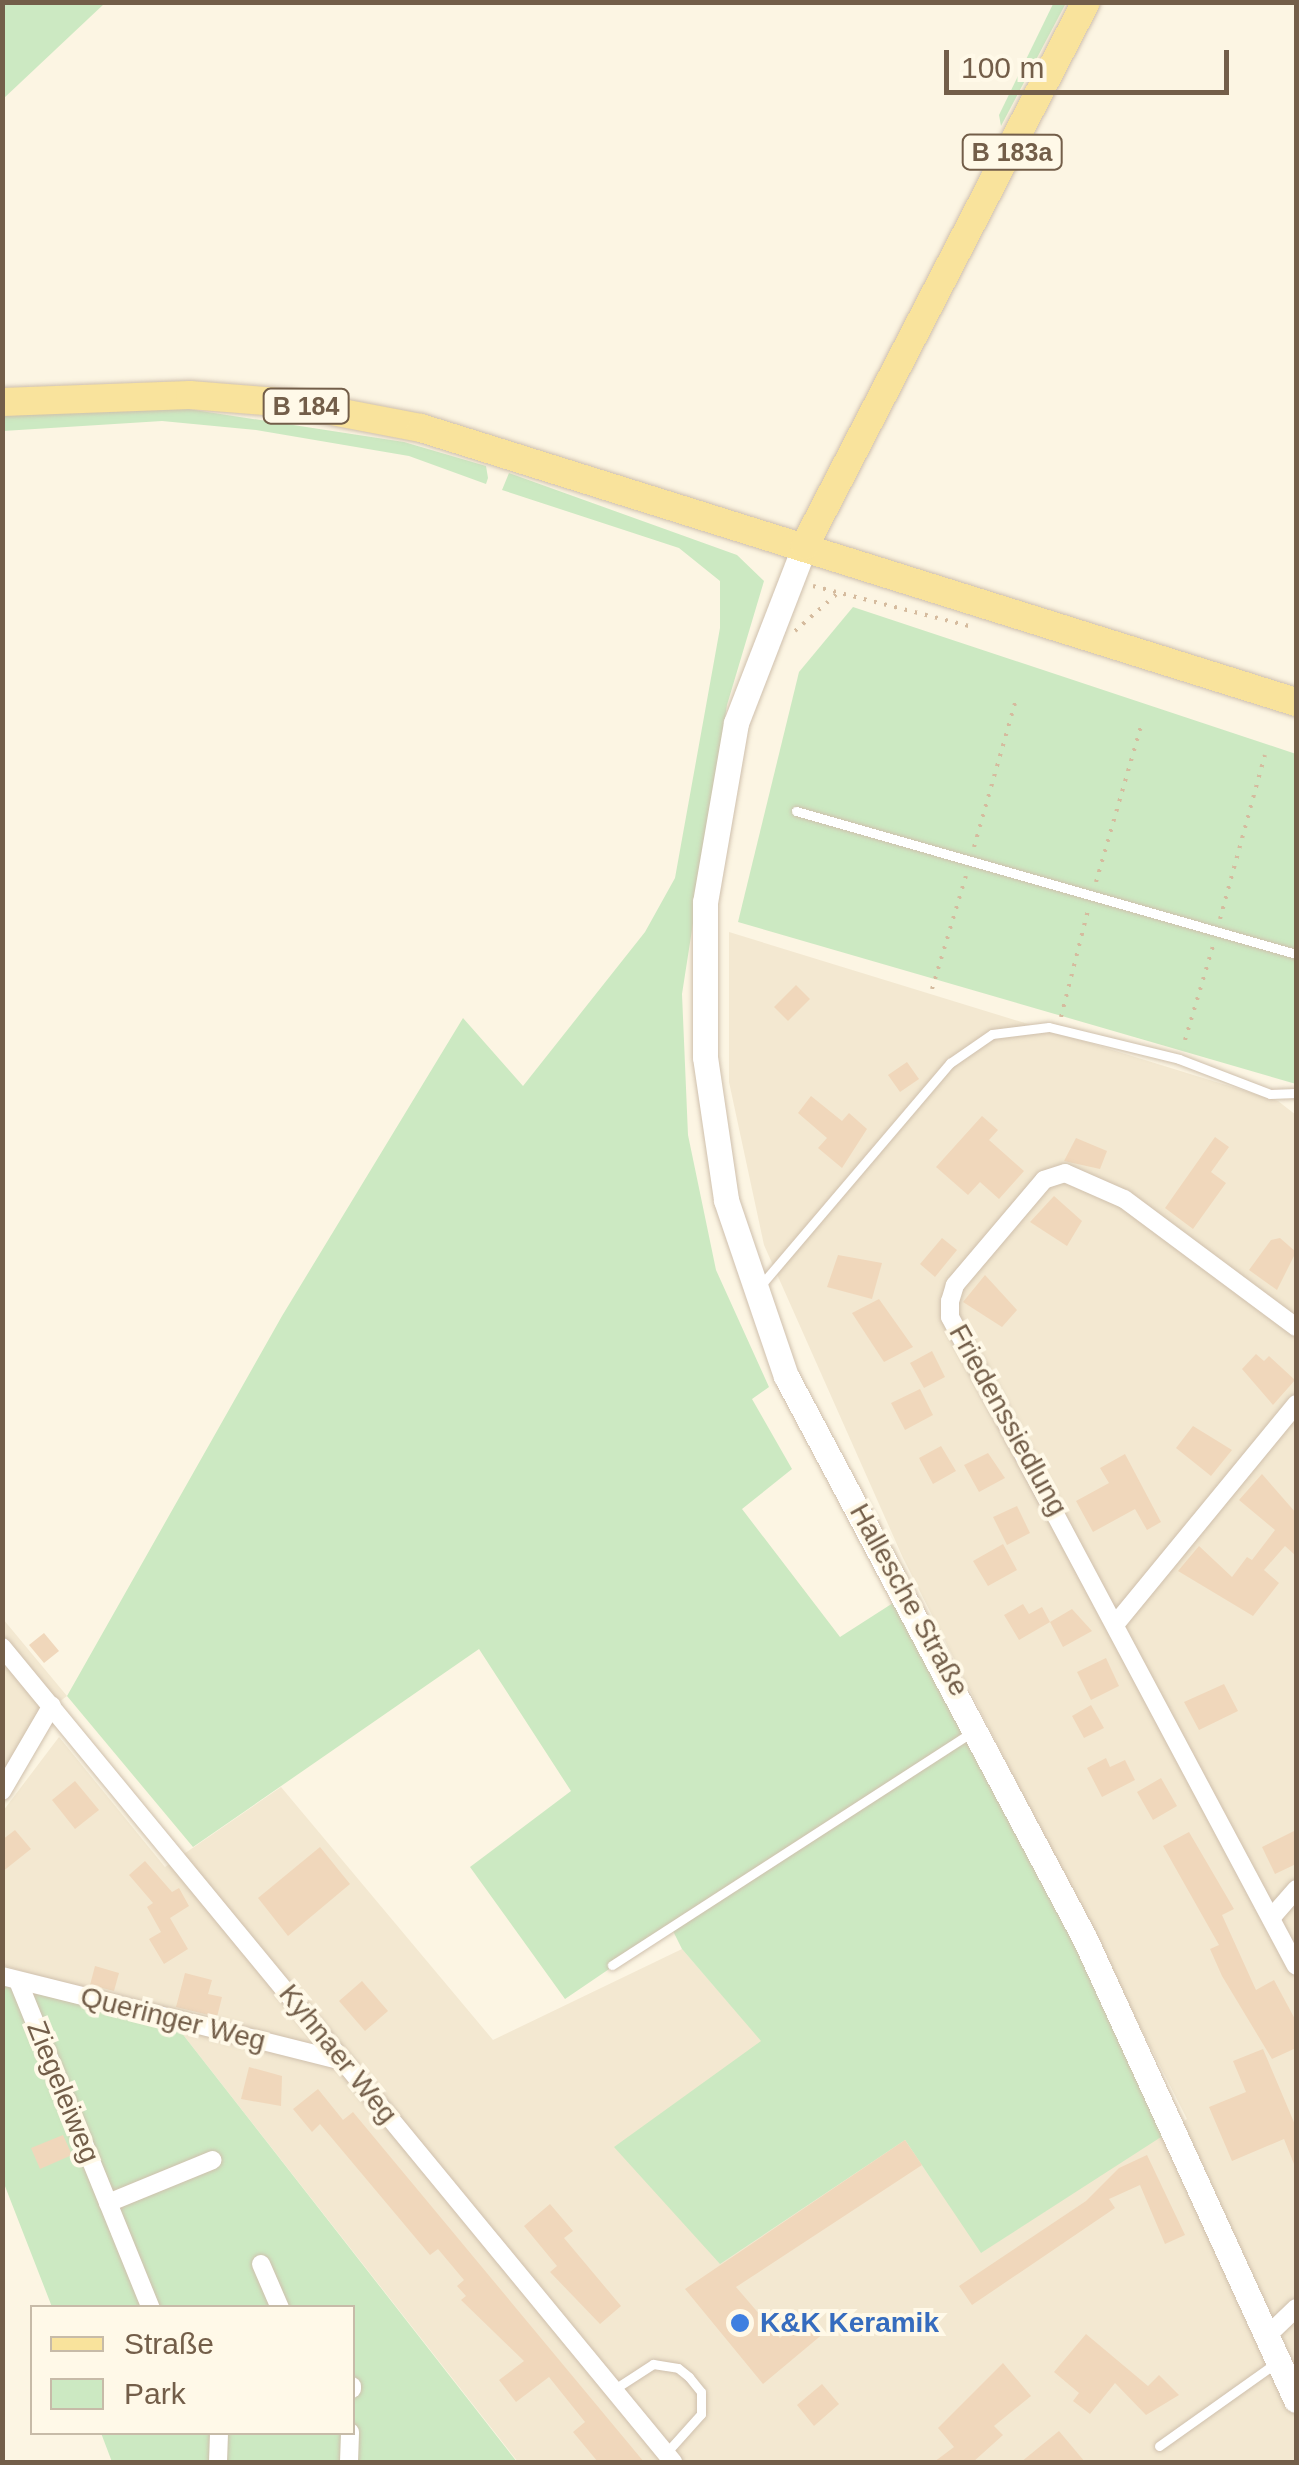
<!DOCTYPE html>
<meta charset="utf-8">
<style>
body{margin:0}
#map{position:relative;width:1299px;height:2465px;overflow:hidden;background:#fcf5e3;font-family:Arial,sans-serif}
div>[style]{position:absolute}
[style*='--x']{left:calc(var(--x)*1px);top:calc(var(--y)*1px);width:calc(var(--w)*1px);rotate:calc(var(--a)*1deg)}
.residential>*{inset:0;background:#f3e8d1}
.green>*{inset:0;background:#cce9c2}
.building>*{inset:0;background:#f0d7bb}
.path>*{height:4px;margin-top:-2px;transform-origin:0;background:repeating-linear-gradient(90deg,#d5bb9e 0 2.5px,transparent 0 10.5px)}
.roads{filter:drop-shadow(0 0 2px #cfc0ad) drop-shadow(0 0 2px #cfc0ad)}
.lane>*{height:9px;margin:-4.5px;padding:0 4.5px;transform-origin:4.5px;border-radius:4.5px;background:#fff}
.street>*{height:18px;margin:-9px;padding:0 9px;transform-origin:9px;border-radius:9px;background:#fff}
.secondary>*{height:25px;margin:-12.5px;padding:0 12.5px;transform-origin:12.5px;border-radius:12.5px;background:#fff}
.primary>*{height:28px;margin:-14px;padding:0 14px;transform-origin:14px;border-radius:14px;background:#f9e39c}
.dots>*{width:28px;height:28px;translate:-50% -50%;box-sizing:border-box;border:5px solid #fff9e8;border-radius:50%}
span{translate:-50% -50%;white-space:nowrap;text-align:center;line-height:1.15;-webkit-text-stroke:8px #fff9e8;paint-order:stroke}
.shield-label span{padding:2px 8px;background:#fff9e8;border:2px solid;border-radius:8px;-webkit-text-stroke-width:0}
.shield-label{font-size:25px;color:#735e49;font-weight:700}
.street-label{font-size:28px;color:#735e49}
.shop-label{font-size:28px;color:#366cbe;font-weight:700}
.left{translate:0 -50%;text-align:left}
.frame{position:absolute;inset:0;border:5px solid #735e49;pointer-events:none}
.legend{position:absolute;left:30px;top:2305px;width:325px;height:130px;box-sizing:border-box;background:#fff9e8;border:2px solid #c7bba8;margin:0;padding:12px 18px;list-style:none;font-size:30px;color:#735e49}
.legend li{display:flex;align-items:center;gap:20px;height:50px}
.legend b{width:50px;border:2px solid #c7bba8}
.scale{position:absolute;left:944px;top:50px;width:285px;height:45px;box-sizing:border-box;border:5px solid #735e49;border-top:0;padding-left:12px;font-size:30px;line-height:35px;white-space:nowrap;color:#735e49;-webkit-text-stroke:8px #fff9e8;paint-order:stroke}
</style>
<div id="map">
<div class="residential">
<div style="clip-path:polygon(729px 932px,1278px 1101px,1296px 1115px,1296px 2462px,518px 2462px,170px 2018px,3px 1965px,3px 1811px,59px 1737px,165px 1867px,281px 1787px,493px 2040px,682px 1949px,762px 2041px,905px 2140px,982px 2252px,1187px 2119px,903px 1558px,764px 1245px,729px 1082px)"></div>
<div style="clip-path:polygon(3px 1619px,67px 1696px,31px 1723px,3px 1775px)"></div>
</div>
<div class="green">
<div style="clip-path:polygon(3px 2px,105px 2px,105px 3px,3px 99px)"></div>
<div style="clip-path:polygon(1054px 2px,1066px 3px,1001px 126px,999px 115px)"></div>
<div style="clip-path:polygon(175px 407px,404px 442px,486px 466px,488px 478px,486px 484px,409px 456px,256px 430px,162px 421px,3px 431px,2px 416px)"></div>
<div style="clip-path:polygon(509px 473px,737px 555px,764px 581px,727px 705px,682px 994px,688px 1135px,716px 1270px,769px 1387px,752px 1399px,792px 1469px,742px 1509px,840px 1637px,907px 1594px,1175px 2128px,981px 2253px,905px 2140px,720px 2264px,614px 2147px,761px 2041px,682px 1949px,671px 1927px,565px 1999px,470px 1867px,571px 1791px,479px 1649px,193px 1847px,67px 1696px,282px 1316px,463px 1018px,523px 1086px,645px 932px,675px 878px,720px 628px,720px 581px,679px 548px,502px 490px)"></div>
<div style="clip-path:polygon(853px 607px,1296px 754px,1296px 1084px,738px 922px,799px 672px)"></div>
<div style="clip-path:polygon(3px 1978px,170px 2018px,517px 2462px,112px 2462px,101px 2433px,352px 2432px,352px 2308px,52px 2307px,3px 2181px)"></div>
</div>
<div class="building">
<div style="clip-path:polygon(796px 985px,810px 999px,788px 1021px,774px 1007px)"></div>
<div style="clip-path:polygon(907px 1062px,919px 1079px,900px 1092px,888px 1075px)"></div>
<div style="clip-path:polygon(811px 1096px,842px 1121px,849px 1113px,867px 1129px,842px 1168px,818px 1148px,827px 1138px,798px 1113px)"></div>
<div style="clip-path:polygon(982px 1116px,998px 1130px,989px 1140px,1024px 1171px,999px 1199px,980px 1182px,968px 1195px,936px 1167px)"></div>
<div style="clip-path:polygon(1215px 1137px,1229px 1147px,1211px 1172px,1226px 1183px,1193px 1229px,1165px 1208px)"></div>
<div style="clip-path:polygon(1076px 1138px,1107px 1151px,1100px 1169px,1064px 1161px)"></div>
<div style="clip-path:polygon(1054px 1196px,1082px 1221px,1067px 1246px,1030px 1222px)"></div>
<div style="clip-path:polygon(942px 1238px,957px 1250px,935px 1277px,920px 1264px)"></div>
<div style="clip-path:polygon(1280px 1238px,1296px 1252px,1277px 1290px,1249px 1270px,1271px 1240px)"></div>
<div style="clip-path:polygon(838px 1255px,882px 1263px,872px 1299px,827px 1287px)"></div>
<div style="clip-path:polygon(985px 1275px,1017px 1310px,1002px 1327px,963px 1302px)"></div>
<div style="clip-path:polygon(879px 1299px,913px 1347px,884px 1362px,852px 1313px)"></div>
<div style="clip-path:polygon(932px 1351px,945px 1377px,924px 1388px,910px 1363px)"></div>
<div style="clip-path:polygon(1256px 1354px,1264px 1361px,1269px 1356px,1295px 1380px,1273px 1405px,1242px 1369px)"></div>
<div style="clip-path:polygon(920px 1389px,933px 1415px,905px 1430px,891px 1403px)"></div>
<div style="clip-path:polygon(1193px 1426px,1232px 1450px,1211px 1476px,1176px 1448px)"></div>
<div style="clip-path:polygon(941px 1446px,956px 1471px,933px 1484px,919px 1458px)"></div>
<div style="clip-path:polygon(988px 1453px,1005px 1478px,979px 1492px,964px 1465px)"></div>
<div style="clip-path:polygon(1125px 1454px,1161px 1522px,1147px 1530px,1135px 1509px,1093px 1532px,1076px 1501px,1109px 1483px,1100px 1468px)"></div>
<div style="clip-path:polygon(1262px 1474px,1296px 1513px,1296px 1556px,1285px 1546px,1264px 1570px,1279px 1583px,1253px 1616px,1178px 1571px,1199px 1546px,1232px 1577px,1247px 1557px,1252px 1560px,1275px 1530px,1239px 1500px)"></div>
<div style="clip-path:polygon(1017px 1506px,1030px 1533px,1007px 1545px,993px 1517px)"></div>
<div style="clip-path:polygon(1003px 1544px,1017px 1570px,988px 1586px,973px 1561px)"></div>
<div style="clip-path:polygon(1023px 1604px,1029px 1614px,1042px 1607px,1050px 1622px,1019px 1640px,1004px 1615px)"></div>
<div style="clip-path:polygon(1072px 1609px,1092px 1631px,1063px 1647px,1050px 1622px)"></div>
<div style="clip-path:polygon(44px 1633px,59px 1651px,44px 1663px,29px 1645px)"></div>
<div style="clip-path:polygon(1106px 1658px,1119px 1686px,1091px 1700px,1077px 1672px)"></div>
<div style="clip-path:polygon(1224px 1684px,1238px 1711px,1199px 1730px,1184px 1702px)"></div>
<div style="clip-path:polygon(1091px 1705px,1104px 1728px,1084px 1738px,1072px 1716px)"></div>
<div style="clip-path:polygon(1106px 1758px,1110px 1767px,1125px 1760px,1135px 1780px,1102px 1797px,1087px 1768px)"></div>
<div style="clip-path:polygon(1161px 1778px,1177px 1806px,1153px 1820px,1137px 1792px)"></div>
<div style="clip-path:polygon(75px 1781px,99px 1810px,75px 1829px,52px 1800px)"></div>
<div style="clip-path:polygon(15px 1830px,31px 1849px,2px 1872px,2px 1840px)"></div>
<div style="clip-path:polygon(1296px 1830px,1296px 1864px,1275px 1874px,1262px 1847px)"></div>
<div style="clip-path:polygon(1189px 1832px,1234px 1909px,1222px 1915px,1256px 1990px,1274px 1980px,1296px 2021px,1296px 2048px,1272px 2059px,1222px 1976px,1210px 1949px,1219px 1945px,1163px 1846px)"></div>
<div style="clip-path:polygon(320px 1847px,350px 1884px,288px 1936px,258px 1898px)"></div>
<div style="clip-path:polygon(145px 1861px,172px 1892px,179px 1888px,189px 1906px,170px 1918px,188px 1949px,164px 1964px,149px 1939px,161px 1932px,147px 1907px,153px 1903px,129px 1875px)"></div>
<div style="clip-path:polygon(95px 1966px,119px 1973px,114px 1991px,90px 1985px)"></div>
<div style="clip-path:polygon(185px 1973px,212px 1980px,208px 1994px,222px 1997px,217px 2017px,176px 2007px)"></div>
<div style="clip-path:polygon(362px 1981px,388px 2011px,365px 2031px,339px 2001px)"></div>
<div style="clip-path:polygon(1263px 2049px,1296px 2127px,1296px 2169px,1284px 2139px,1232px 2161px,1209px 2107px,1246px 2092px,1233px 2061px)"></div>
<div style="clip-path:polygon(249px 2067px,282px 2076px,281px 2106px,241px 2099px)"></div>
<div style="clip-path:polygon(318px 2089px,343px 2120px,353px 2112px,644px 2462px,598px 2462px,573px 2432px,585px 2422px,549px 2377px,516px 2402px,499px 2380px,524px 2361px,461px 2300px,466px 2296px,457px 2286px,464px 2280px,438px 2249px,430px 2255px,320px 2124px,312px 2132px,293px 2109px)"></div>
<div style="clip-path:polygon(63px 2135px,72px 2155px,40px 2169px,31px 2148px)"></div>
<div style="clip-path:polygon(905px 2140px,922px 2165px,736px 2287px,780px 2338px,808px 2314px,824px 2333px,763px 2384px,685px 2289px)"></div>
<div style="clip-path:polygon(1147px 2155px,1185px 2235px,1165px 2244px,1140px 2185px,1109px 2199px,1115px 2208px,972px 2305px,959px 2286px,1086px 2201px,1119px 2168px)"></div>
<div style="clip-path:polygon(550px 2204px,573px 2231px,564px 2238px,621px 2306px,600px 2324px,550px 2272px,557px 2266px,524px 2226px)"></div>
<div style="clip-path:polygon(1086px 2334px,1148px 2386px,1159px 2375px,1179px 2395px,1146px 2415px,1115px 2383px,1090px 2414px,1073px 2401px,1079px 2393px,1054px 2372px)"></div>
<div style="clip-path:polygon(1003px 2363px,1031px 2396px,994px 2426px,1003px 2435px,973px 2462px,934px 2462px,954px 2447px,938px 2428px)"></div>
<div style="clip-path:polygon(822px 2384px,839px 2404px,814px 2426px,797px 2405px)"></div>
<div style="clip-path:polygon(1059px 2431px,1085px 2462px,1021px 2462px)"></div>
</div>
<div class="path">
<div style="--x:2;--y:10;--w:12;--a:-42"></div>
<div style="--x:813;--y:586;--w:165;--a:14.4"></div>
<div style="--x:795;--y:631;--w:60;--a:-41.6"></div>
<div style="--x:974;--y:847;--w:150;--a:-74.1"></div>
<div style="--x:1096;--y:882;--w:166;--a:-73.9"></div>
<div style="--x:1220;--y:919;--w:170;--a:-74.7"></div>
<div style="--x:932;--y:989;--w:118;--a:-73.3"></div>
<div style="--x:1061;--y:1017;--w:110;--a:-75.8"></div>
<div style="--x:1185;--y:1040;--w:101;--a:-73.4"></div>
</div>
<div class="roads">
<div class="lane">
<div style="--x:796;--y:811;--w:520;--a:15.96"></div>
<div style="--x:761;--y:1285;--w:292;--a:-49.6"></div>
<div style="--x:950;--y:1063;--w:51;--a:-34.6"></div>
<div style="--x:992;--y:1034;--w:57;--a:-7"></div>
<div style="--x:1049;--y:1027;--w:134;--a:13.8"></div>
<div style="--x:1179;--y:1059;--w:97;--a:21"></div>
<div style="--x:1270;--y:1094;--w:26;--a:-2"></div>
<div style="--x:612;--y:1965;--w:429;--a:-32.9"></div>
<div style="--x:613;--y:2390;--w:48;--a:-33"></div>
<div style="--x:653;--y:2364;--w:25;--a:9"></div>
<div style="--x:678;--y:2368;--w:14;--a:39"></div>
<div style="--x:689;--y:2377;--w:19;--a:51"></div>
<div style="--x:701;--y:2392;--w:22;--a:90"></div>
<div style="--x:701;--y:2414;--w:52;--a:131.9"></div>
<div style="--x:1159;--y:2446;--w:145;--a:-35.4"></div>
</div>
<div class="street">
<div style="--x:1296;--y:1327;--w:214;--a:-143.3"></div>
<div style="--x:1124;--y:1199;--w:64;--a:-156.2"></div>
<div style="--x:1065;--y:1173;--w:22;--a:162"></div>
<div style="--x:1044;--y:1180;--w:138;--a:130.3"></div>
<div style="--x:955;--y:1285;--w:17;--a:107"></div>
<div style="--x:950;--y:1301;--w:16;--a:90"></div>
<div style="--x:950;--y:1317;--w:735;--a:61.94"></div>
<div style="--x:1118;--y:1621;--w:281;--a:-50.6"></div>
<div style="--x:2;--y:1647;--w:1056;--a:50.53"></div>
<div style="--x:2;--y:1791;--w:99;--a:-59.8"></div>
<div style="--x:1272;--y:1917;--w:37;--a:-49"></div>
<div style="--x:2;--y:1976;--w:351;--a:14"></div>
<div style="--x:18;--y:1981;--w:353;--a:67.9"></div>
<div style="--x:108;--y:2203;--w:113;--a:-22.3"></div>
<div style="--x:261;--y:2264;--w:48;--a:66.6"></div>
<div style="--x:1268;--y:2335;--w:39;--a:-44"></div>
<div style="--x:352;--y:2386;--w:3;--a:90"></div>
<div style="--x:218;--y:2462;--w:30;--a:-88"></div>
<div style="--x:349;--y:2462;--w:30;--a:-88"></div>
</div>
<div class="secondary">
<div style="--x:805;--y:545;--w:191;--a:111.2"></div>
<div style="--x:736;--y:723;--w:182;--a:99.8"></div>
<div style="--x:705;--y:902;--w:155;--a:90"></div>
<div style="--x:705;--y:1057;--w:145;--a:81.6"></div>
<div style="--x:726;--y:1200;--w:186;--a:71.2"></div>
<div style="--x:786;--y:1376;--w:637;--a:62.03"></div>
<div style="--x:1085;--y:1939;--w:507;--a:65.41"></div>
</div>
<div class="primary">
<div style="--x:2;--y:402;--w:188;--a:-2.1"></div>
<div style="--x:190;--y:395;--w:100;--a:4.6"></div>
<div style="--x:290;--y:403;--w:133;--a:10.8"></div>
<div style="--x:421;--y:428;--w:917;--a:17.39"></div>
<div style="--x:805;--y:545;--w:611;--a:-62.64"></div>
</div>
</div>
<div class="dots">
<div style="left:740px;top:2323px;background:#3f7fe0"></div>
</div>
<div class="shield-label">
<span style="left:1012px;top:152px">B 183a</span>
<span style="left:306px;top:406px">B 184</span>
</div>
<div class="street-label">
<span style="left:1008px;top:1420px;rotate:61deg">Friedenssiedlung</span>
<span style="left:909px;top:1600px;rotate:61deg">Hallesche Straße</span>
<span style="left:173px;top:2019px;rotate:14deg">Queringer Weg</span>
<span style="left:338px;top:2054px;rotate:51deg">Kyhnaer Weg</span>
<span style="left:63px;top:2092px;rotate:68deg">Ziegeleiweg</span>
</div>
<div class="shop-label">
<span class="left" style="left:760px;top:2323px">K&amp;K Keramik</span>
</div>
<div class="frame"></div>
<ul class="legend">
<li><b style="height:12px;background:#f9e39c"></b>Straße</li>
<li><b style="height:28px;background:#cce9c2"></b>Park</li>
</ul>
<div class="scale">100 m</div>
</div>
